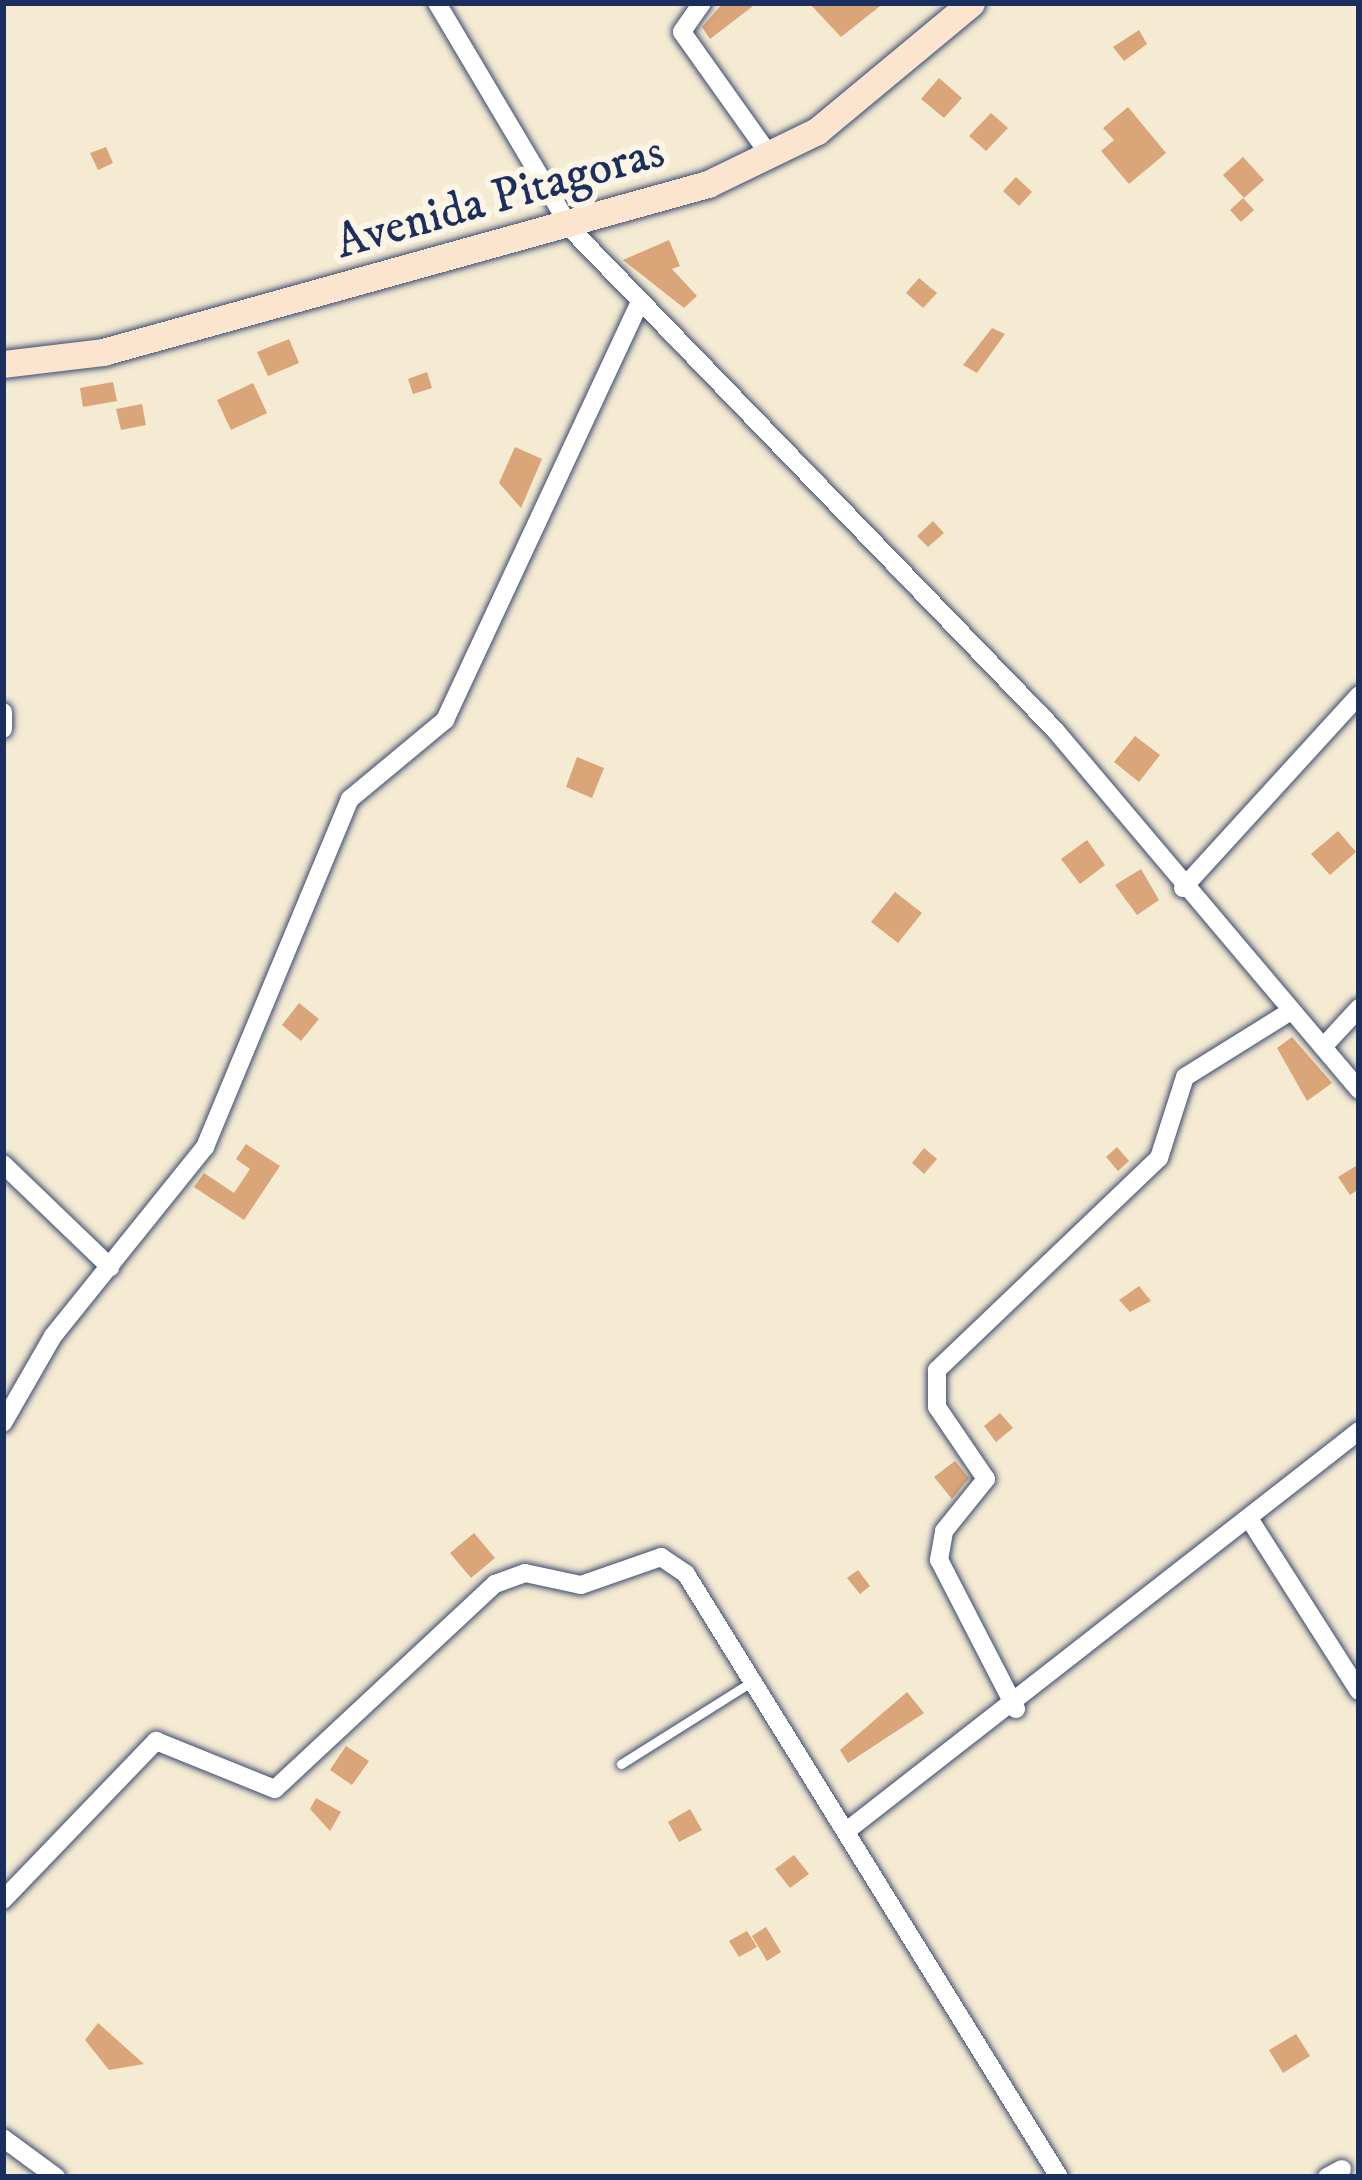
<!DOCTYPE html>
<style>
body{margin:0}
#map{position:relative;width:1362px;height:2180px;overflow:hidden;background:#f5ebd3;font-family:"IM FELL DW Pica",serif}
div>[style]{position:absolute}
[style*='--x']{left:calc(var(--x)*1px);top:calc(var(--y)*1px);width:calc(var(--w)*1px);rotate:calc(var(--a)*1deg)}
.building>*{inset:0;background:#daa578}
.roads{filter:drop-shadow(0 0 3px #3c4b70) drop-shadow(0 0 3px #3c4b70)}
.service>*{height:9px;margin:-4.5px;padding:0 4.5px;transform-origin:4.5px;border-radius:4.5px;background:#fff}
.minor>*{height:18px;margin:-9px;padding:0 9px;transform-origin:9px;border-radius:9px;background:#fff}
.secondary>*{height:27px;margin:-13.5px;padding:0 13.5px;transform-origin:13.5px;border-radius:13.5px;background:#fce5cf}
span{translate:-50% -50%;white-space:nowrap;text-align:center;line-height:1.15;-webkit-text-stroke:12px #fcf5e5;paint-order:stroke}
.street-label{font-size:48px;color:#1b2f5e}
.frame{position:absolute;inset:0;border:6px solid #1b2f5e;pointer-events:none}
</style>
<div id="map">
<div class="building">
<div style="clip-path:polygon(723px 3px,757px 3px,710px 39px,702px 27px)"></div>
<div style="clip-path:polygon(809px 3px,884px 3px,841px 37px)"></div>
<div style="clip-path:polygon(1139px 30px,1147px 44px,1124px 61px,1113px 47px)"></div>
<div style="clip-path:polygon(939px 78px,962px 98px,944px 118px,921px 99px)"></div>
<div style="clip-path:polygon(1128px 107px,1166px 153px,1129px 184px,1101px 151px,1114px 140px,1103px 128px)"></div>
<div style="clip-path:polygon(991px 113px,1008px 128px,986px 151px,969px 136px)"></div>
<div style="clip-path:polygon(106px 147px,113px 163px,98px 170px,90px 153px)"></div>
<div style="clip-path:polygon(1243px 157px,1264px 180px,1244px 198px,1223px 175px)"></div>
<div style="clip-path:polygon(1016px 177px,1032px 192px,1019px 206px,1003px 191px)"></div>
<div style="clip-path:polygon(1243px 198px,1254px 210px,1241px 222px,1230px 210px)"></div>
<div style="clip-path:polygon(669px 240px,680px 266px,672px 269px,697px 296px,684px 308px,623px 260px)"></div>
<div style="clip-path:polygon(919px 278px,937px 293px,923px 308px,906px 293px)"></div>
<div style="clip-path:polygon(992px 328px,1005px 334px,977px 373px,963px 365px)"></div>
<div style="clip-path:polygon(289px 339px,299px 363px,268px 376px,257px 352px)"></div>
<div style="clip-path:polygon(427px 372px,432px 388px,413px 394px,408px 379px)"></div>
<div style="clip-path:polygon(113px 382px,117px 401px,83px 407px,80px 388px)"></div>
<div style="clip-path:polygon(253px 383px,267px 413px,231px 430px,217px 400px)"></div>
<div style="clip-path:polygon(142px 404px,146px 425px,121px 430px,116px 409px)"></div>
<div style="clip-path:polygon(515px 447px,542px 459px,521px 508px,499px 483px)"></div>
<div style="clip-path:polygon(933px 521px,944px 533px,928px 547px,917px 536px)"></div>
<div style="clip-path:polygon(1135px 736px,1160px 755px,1139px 782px,1114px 762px)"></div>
<div style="clip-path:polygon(577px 757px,604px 768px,592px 798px,566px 787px)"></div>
<div style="clip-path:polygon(1338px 831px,1356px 852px,1330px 875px,1311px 854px)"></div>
<div style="clip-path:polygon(1087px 840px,1105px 865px,1080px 884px,1061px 859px)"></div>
<div style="clip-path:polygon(1141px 869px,1159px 900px,1137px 915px,1115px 885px)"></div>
<div style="clip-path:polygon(895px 892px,922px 913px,898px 943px,871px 922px)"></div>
<div style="clip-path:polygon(299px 1003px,319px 1019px,301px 1041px,282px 1025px)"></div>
<div style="clip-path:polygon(1292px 1037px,1332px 1083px,1307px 1101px,1277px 1048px)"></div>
<div style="clip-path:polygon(246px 1144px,280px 1166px,244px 1220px,194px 1187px,204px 1173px,234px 1193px,250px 1169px,236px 1159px)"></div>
<div style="clip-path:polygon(1117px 1147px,1129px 1161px,1118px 1171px,1106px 1157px)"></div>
<div style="clip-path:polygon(924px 1148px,937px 1159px,924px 1174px,912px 1163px)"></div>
<div style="clip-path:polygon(1359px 1164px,1359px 1189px,1350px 1195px,1338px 1177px)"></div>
<div style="clip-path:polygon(1139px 1286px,1151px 1301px,1130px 1312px,1119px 1300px)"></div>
<div style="clip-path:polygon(1000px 1413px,1013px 1428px,996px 1442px,984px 1426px)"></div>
<div style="clip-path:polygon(955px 1461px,969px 1478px,952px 1499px,934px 1477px)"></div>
<div style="clip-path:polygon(474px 1533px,495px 1558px,471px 1578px,450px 1553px)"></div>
<div style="clip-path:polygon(858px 1570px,870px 1586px,860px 1594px,847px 1578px)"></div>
<div style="clip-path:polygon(907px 1692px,924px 1713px,848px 1763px,840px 1750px)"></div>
<div style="clip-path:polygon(346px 1746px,369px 1761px,352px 1785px,330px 1770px)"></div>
<div style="clip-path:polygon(316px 1798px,341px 1812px,330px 1831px,310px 1809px)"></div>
<div style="clip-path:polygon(690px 1809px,702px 1830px,679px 1842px,668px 1822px)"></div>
<div style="clip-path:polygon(794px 1855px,809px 1874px,790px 1888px,775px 1869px)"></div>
<div style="clip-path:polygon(766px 1927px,781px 1952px,767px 1961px,752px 1936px)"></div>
<div style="clip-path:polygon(747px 1931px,757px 1947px,739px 1957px,729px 1941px)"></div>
<div style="clip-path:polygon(98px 2023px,144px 2064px,109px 2070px,85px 2040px)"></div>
<div style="clip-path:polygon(1296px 2034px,1310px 2056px,1283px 2073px,1269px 2050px)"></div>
</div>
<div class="roads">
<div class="service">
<div style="--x:621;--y:1764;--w:154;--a:-32.2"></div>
</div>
<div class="minor">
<div style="--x:437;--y:3;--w:264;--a:59.3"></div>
<div style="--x:572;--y:230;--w:695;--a:45.99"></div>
<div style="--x:1055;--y:730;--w:471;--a:49.8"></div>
<div style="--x:702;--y:3;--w:35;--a:125"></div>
<div style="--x:682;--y:32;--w:148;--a:54.6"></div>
<div style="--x:3;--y:712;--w:17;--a:90"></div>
<div style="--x:1183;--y:888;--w:261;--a:-47.6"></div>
<div style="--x:1323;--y:1047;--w:53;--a:-47.3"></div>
<div style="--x:3;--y:1164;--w:149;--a:43.9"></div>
<div style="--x:3;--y:1423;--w:100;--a:-60.1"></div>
<div style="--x:53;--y:1336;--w:243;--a:-51.2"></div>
<div style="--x:205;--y:1147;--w:377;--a:-67.4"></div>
<div style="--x:350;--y:799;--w:124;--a:-39.7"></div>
<div style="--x:445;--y:720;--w:457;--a:-65"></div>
<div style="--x:1250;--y:1520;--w:203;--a:57.5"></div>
<div style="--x:1016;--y:1709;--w:168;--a:-117.3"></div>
<div style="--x:939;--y:1560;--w:29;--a:-80"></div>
<div style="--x:944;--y:1531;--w:67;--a:-51.1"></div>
<div style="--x:986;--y:1479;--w:87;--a:-124.2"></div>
<div style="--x:937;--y:1407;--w:37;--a:-90"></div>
<div style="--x:937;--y:1370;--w:307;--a:-43.7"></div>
<div style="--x:1159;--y:1158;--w:85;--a:-72.2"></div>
<div style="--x:1185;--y:1077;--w:125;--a:-31.9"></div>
<div style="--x:849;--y:1829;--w:647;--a:-37.97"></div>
<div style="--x:3;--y:1900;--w:221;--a:-46.1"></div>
<div style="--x:156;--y:1741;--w:128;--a:22"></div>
<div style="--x:275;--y:1789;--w:301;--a:-43"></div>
<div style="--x:495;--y:1584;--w:32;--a:-20"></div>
<div style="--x:525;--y:1573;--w:57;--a:12.1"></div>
<div style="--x:581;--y:1585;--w:85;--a:-19.3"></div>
<div style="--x:661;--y:1557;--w:30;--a:34"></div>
<div style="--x:686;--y:1574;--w:709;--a:58.26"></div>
<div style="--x:3;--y:2138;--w:66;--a:36.3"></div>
<div style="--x:1327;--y:2177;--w:17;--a:-28"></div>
</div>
<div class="secondary">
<div style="--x:3;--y:364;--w:101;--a:-6.8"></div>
<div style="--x:103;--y:352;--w:628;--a:-15.52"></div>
<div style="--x:708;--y:184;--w:121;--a:-25.9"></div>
<div style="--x:817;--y:131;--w:200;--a:-39.7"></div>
</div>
</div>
<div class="street-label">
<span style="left:500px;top:198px;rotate:-16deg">Avenida Pitagoras</span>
</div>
<div class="frame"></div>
</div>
